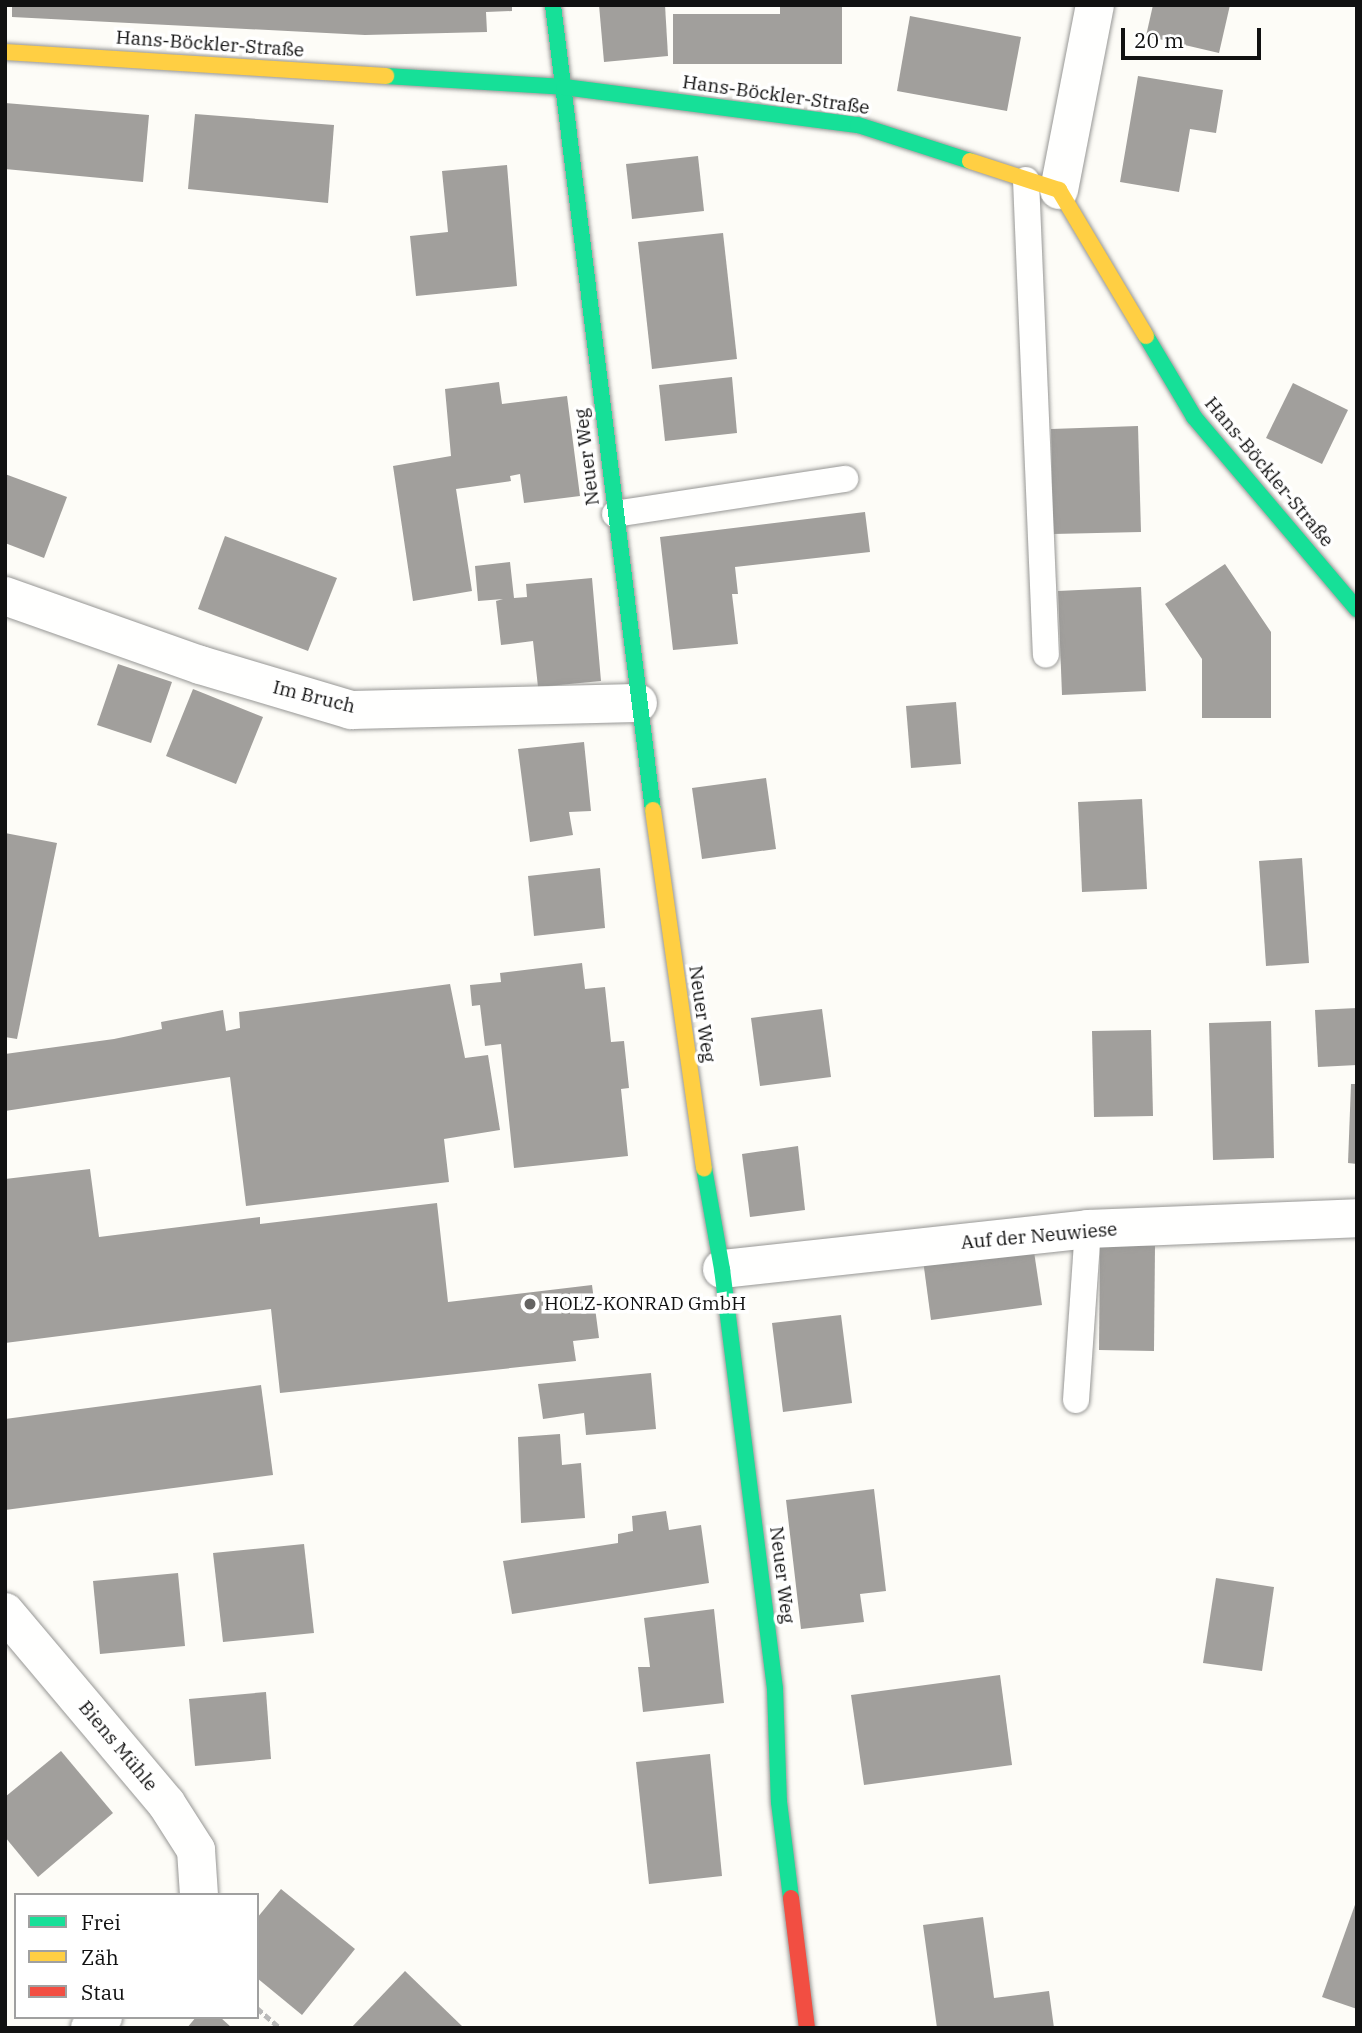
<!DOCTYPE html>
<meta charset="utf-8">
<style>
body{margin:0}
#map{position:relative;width:1362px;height:2033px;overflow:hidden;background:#fdfcf7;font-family:"IBM Plex Serif",serif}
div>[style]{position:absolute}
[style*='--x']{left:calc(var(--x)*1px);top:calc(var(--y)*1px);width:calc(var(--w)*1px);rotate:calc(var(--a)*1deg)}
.building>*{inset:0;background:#a19f9c}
.path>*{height:4.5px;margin-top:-2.25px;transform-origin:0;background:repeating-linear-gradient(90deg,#b9b9b8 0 7px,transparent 0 10.5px)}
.roads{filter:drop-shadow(0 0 2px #979795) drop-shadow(0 0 2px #979795)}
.lane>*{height:26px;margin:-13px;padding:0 13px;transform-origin:13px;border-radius:13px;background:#fffffe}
.street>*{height:38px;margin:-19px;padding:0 19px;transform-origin:19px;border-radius:19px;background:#fffffe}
.fast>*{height:16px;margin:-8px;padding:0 8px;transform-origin:8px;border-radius:8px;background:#16e098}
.slow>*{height:16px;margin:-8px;padding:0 8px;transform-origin:8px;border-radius:8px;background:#ffcf43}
.jam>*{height:16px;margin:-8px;padding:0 8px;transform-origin:8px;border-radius:8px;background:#f24e42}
.dots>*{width:19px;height:19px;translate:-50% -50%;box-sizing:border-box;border:4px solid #fff;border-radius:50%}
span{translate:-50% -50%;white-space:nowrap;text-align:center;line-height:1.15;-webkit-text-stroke:7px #fff;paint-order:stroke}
.street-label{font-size:19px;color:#111}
.poi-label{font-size:19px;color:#111}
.left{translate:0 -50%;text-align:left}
.frame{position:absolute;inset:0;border:7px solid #111;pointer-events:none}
.legend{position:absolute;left:14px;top:1893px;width:245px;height:126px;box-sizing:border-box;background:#fff;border:2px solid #a0a0a0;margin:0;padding:9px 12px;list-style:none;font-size:21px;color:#111}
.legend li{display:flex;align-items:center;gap:14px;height:35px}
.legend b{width:35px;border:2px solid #a0a0a0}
.scale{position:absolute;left:1121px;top:28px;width:140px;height:32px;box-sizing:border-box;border:4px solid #111;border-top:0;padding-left:9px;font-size:21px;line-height:24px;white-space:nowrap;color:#111;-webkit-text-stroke:5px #fff;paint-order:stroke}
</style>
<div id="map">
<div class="building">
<div style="clip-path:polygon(12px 5px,512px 5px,512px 11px,486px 12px,487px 32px,365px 35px,12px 17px)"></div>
<div style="clip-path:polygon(599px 5px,665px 5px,668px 56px,604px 62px)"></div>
<div style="clip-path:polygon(780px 5px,842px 5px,842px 64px,673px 64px,673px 14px,780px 14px)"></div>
<div style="clip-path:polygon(1153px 5px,1230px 5px,1219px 53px,1146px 36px)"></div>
<div style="clip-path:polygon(910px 16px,1021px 37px,1007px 111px,897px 91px)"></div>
<div style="clip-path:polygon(1138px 76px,1223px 90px,1216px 133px,1190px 129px,1179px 192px,1120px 182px)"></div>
<div style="clip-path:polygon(5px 103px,149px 115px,143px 182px,5px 169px)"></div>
<div style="clip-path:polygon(195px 114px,334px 125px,328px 203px,188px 189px)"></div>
<div style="clip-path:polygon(698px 156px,704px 211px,632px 219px,626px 164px)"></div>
<div style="clip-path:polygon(507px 165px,517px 286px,416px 296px,410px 236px,448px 232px,442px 171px)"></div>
<div style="clip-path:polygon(723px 233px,737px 359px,652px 369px,638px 242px)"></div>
<div style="clip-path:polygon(732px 377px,737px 433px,665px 441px,659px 385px)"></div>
<div style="clip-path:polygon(499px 382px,502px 404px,567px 396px,580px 496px,524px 503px,520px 474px,510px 476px,511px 481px,456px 489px,472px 591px,413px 601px,393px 466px,451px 456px,445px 389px)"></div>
<div style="clip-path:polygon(1293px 383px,1348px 410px,1322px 464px,1266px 438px)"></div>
<div style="clip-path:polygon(1138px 426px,1141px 532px,1053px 534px,1051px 429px)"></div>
<div style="clip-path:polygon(5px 474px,67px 497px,44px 558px,5px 543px)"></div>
<div style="clip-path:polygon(865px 512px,870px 552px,735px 567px,738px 594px,732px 594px,738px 644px,673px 650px,660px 537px)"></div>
<div style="clip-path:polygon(225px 536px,337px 578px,308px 651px,198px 609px)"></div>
<div style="clip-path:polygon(510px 562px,514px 598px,527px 597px,526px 584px,592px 578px,601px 681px,538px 687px,533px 641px,501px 645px,496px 601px,503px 599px,478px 601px,475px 566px)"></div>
<div style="clip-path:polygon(1225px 564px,1271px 632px,1271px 718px,1202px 718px,1202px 659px,1165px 604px)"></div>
<div style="clip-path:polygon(1141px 587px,1146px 691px,1062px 695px,1058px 591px)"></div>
<div style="clip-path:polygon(118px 664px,172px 682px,151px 743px,97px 725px)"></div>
<div style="clip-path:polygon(193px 689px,263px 717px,236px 784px,166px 756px)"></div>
<div style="clip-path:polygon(956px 702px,961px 764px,911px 768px,906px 706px)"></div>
<div style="clip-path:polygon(584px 742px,591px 811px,569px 812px,573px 835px,530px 842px,518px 749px)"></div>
<div style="clip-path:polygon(766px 778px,776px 849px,702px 859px,692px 788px)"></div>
<div style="clip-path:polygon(1142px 799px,1147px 889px,1082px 892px,1078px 802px)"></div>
<div style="clip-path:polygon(5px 833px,57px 843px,17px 1039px,5px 1037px)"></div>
<div style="clip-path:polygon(1302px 858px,1309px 963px,1266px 966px,1259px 861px)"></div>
<div style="clip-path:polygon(600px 868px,605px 928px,534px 936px,528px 876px)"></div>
<div style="clip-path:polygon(582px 963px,585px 989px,605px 987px,611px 1042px,624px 1041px,629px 1088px,621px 1089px,628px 1156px,514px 1168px,501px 1044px,485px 1046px,480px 1005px,472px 1006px,470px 985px,501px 982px,500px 973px)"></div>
<div style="clip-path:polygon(450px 984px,465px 1058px,488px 1055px,500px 1130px,444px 1139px,449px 1182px,246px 1206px,230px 1077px,5px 1111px,5px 1054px,114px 1039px,162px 1029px,161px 1022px,223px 1010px,226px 1031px,240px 1028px,239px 1012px)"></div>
<div style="clip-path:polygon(1357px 1008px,1357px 1065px,1318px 1067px,1315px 1010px)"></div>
<div style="clip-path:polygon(822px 1009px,831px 1077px,760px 1086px,751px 1018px)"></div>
<div style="clip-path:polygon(1271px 1021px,1274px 1158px,1213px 1160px,1209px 1023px)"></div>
<div style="clip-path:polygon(1151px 1030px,1153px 1116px,1094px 1117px,1092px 1031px)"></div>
<div style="clip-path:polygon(1351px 1084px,1357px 1084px,1357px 1164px,1348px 1163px)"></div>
<div style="clip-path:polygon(798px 1146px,805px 1210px,750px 1217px,742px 1154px)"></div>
<div style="clip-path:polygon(90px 1169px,99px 1237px,260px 1217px,260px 1224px,437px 1203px,448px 1302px,592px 1285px,599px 1338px,573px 1341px,576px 1361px,280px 1393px,271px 1309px,5px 1343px,5px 1179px)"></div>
<div style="clip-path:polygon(1033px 1245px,1042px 1305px,931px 1320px,923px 1260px)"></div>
<div style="clip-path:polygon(1100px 1245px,1155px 1246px,1154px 1351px,1099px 1350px)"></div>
<div style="clip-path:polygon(841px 1315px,852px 1403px,783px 1412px,772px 1323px)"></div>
<div style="clip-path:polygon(651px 1373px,656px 1429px,586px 1435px,584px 1413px,543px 1419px,538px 1384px)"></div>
<div style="clip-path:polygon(261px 1385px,273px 1475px,5px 1510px,5px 1419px)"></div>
<div style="clip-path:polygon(560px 1434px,562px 1465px,581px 1463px,585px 1518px,521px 1523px,518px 1437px)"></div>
<div style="clip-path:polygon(874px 1489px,886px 1591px,860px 1594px,864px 1622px,801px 1629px,786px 1500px)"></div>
<div style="clip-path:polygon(666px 1511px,669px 1530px,701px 1525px,709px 1583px,512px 1614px,503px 1561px,618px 1543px,618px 1534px,633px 1531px,632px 1516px)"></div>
<div style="clip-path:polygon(304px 1544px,314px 1633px,223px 1642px,213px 1553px)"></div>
<div style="clip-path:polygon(178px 1573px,185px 1646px,100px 1654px,93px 1581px)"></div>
<div style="clip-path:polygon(1216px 1578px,1274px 1587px,1262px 1671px,1203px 1663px)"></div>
<div style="clip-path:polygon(714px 1609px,724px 1703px,643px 1712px,638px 1667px,650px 1667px,644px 1618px)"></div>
<div style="clip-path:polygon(1000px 1675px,1012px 1765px,864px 1785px,851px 1695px)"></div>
<div style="clip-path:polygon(266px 1692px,271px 1759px,195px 1766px,189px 1699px)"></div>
<div style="clip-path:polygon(61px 1751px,113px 1813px,38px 1877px,5px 1837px,5px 1797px)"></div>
<div style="clip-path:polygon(710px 1754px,722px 1876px,649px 1884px,636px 1762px)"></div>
<div style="clip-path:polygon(281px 1889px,355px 1949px,302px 2015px,257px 1978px,257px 1918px)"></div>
<div style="clip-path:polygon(1356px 1902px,1357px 1902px,1357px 2009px,1322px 1997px)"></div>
<div style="clip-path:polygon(983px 1917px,994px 1998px,1049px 1991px,1054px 2028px,937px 2028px,923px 1925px)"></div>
<div style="clip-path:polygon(405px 1971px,464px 2028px,351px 2028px)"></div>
<div style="clip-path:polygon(196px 2017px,220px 2017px,232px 2028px,187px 2028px)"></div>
</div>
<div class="path">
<div style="--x:257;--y:2008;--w:30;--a:41"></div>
</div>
<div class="roads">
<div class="lane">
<div style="--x:1026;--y:180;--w:475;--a:87.6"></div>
<div style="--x:615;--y:514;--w:233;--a:-8.7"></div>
<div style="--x:1076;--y:1400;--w:171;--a:-86"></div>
</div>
<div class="street">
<div style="--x:1059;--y:190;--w:188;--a:-79"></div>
<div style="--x:5;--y:596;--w:207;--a:19.5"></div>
<div style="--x:200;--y:665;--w:158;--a:16.6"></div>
<div style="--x:351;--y:710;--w:287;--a:-1.4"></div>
<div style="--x:722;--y:1269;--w:368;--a:-6.2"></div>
<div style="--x:1088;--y:1229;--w:269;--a:-2.3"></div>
<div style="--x:5;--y:1612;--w:250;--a:49.9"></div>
<div style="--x:166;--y:1803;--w:56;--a:57.4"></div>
<div style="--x:196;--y:1850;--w:45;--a:86.2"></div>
<div style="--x:90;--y:2028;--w:17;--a:-40"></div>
</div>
<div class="fast">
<div style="--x:553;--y:5;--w:811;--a:82.92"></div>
<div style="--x:386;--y:76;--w:178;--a:3.5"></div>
<div style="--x:564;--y:87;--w:296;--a:7.4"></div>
<div style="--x:858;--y:125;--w:118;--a:17.8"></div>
<div style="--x:1146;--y:336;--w:94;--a:59.3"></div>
<div style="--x:1194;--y:417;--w:252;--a:49.7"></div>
<div style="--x:704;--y:1168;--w:103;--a:79.9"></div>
<div style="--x:722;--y:1269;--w:423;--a:82.8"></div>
<div style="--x:775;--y:1689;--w:113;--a:88"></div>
<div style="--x:779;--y:1802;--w:97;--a:82.9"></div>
</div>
<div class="slow">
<div style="--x:5;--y:52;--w:382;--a:3.6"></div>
<div style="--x:970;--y:161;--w:94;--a:18"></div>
<div style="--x:1059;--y:190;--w:170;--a:59.2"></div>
<div style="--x:653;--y:810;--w:362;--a:81.9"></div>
</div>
<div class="jam">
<div style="--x:791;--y:1898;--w:131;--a:83"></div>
</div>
</div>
<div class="dots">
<div style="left:530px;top:1304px;background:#646362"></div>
</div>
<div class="street-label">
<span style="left:210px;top:44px;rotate:4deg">Hans-Böckler-Straße</span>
<span style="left:776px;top:95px;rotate:8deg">Hans-Böckler-Straße</span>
<span style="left:587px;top:457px;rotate:-97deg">Neuer Weg</span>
<span style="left:1269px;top:472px;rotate:50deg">Hans-Böckler-Straße</span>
<span style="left:314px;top:697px;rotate:14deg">Im Bruch</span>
<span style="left:702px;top:1014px;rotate:82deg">Neuer Weg</span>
<span style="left:1039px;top:1236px;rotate:-5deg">Auf der Neuwiese</span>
<span style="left:782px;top:1575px;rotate:83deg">Neuer Weg</span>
<span style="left:118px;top:1746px;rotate:50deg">Biens Mühle</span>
</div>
<div class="poi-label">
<span class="left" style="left:544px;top:1304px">HOLZ-KONRAD GmbH</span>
</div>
<div class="frame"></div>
<ul class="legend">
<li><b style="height:9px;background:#16e098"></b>Frei</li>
<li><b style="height:9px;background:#ffcf43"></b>Zäh</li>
<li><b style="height:9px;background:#f24e42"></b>Stau</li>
</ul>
<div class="scale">20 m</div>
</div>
